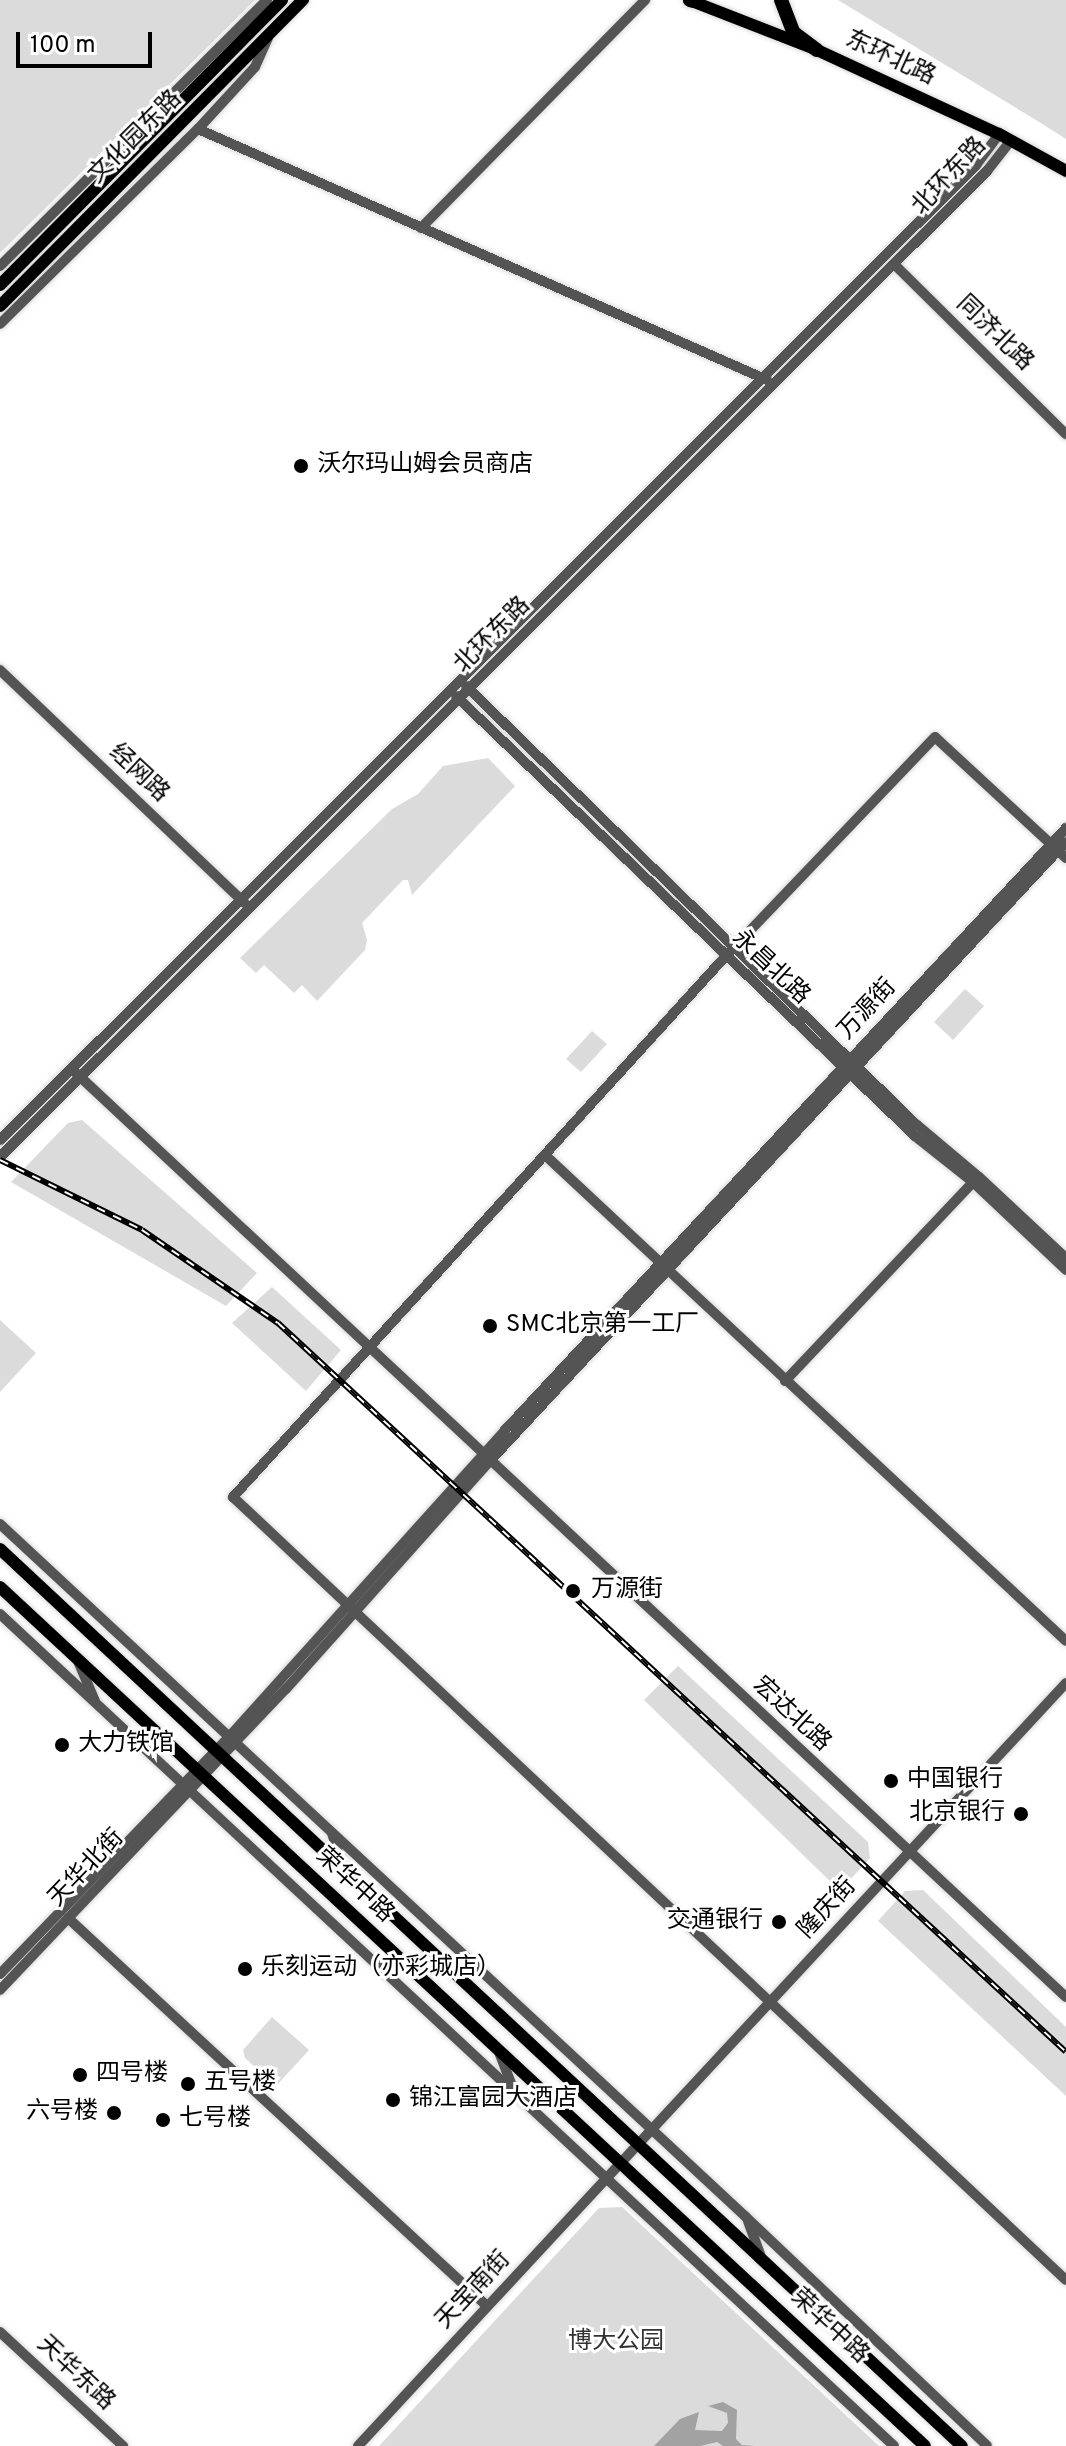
<!DOCTYPE html>
<meta charset="utf-8">
<style>
body{margin:0}
#map{position:relative;width:1066px;height:2446px;overflow:hidden;background:#fff;font-family:Overpass,"Noto Sans SC",sans-serif}
div>[style]{position:absolute}
[style*='--x']{left:calc(var(--x)*1px);top:calc(var(--y)*1px);width:calc(var(--w)*1px);rotate:calc(var(--a)*1deg)}
.green>*{inset:0;background:#dbdbdb}
.water>*{inset:0;background:#a2a2a2}
.roads{filter:drop-shadow(0 0 2px #dbdbdb) drop-shadow(0 0 2px #dbdbdb)}
.minor>*{height:10px;margin:-5px;padding:0 5px;transform-origin:5px;border-radius:5px;background:#545454}
.major>*{height:12px;margin:-6px;padding:0 6px;transform-origin:6px;border-radius:6px;background:#000}
.highway>*{height:14px;margin:-7px;padding:0 7px;transform-origin:7px;border-radius:7px;background:#000}
.rail>*{height:6px;margin-top:-3px;transform-origin:0;background:repeating-linear-gradient(90deg,#fff 0 9px,#000 0 18px);box-sizing:border-box;border-block:2px solid #000}
.dots>*{width:22px;height:22px;translate:-50% -50%;box-sizing:border-box;border:4px solid #fff;border-radius:50%}
span{translate:-50% -50%;white-space:nowrap;text-align:center;line-height:1.15;-webkit-text-stroke:6px #fff;paint-order:stroke}
.street-label{font-size:24px;color:#000}
.poi-label{font-size:24px;color:#000}
.left{translate:0 -50%;text-align:left}
.right{translate:-100% -50%;text-align:right}
.park-label{font-size:24px;color:#323232}
.scale{position:absolute;left:16px;top:32px;width:136px;height:36px;box-sizing:border-box;border:4px solid #000;border-top:0;padding-left:10px;font-size:24px;line-height:28px;white-space:nowrap;color:#000;-webkit-text-stroke:6px #fff;paint-order:stroke}
</style>
<div id="map">
<div class="green">
<div style="clip-path:polygon(0 0,255px 0,0 253px)"></div>
<div style="clip-path:polygon(838px 0,1066px 0,1066px 139px,1036px 120px)"></div>
<div style="clip-path:polygon(488px 758px,515px 786px,412px 895px,408px 880px,403px 880px,362px 923px,367px 940px,365px 950px,317px 1001px,302px 985px,294px 993px,264px 965px,256px 973px,240px 958px,392px 809px,418px 794px,443px 766px)"></div>
<div style="clip-path:polygon(965px 989px,984px 1006px,953px 1040px,934px 1022px)"></div>
<div style="clip-path:polygon(592px 1031px,607px 1044px,581px 1072px,566px 1059px)"></div>
<div style="clip-path:polygon(82px 1120px,257px 1273px,226px 1306px,11px 1182px,68px 1123px)"></div>
<div style="clip-path:polygon(272px 1287px,341px 1350px,306px 1391px,232px 1323px)"></div>
<div style="clip-path:polygon(0 1320px,36px 1353px,0 1392px)"></div>
<div style="clip-path:polygon(678px 1666px,868px 1842px,870px 1858px,840px 1891px,644px 1700px)"></div>
<div style="clip-path:polygon(923px 1890px,1066px 2027px,1066px 2096px,878px 1921px,905px 1891px)"></div>
<div style="clip-path:polygon(272px 2017px,309px 2050px,276px 2086px,245px 2058px,243px 2050px)"></div>
<div style="clip-path:polygon(622px 2207px,879px 2446px,379px 2446px,599px 2208px)"></div>
</div>
<div class="water">
<div style="clip-path:polygon(723px 2402px,737px 2410px,736px 2439px,742px 2445px,754px 2446px,723px 2446px,717px 2442px,700px 2446px,654px 2446px,680px 2419px,699px 2412px,695px 2430px,722px 2431px,728px 2423px,727px 2413px,708px 2406px)"></div>
</div>
<div class="roads">
<div class="minor">
<div style="--x:198;--y:129;--w:622;--a:23.8"></div>
<div style="--x:421;--y:228;--w:320;--a:-45.5"></div>
<div style="--x:894;--y:264;--w:242;--a:44.7"></div>
<div style="--x:0;--y:266;--w:377;--a:-44.9"></div>
<div style="--x:0;--y:324;--w:278;--a:-44.6"></div>
<div style="--x:198;--y:129;--w:84;--a:-47.4"></div>
<div style="--x:255;--y:67;--w:32;--a:-66"></div>
<div style="--x:0;--y:670;--w:338;--a:43.6"></div>
<div style="--x:466;--y:686;--w:628;--a:44.23"></div>
<div style="--x:916;--y:1124;--w:82;--a:40.1"></div>
<div style="--x:979;--y:1177;--w:119;--a:43"></div>
<div style="--x:456;--y:696;--w:636;--a:43.79"></div>
<div style="--x:915;--y:1136;--w:74;--a:38.4"></div>
<div style="--x:973;--y:1182;--w:128;--a:43.4"></div>
<div style="--x:1066;--y:858;--w:178;--a:-137.3"></div>
<div style="--x:935;--y:737;--w:291;--a:133.7"></div>
<div style="--x:734;--y:947;--w:744;--a:132.33"></div>
<div style="--x:233;--y:1497;--w:1143;--a:43.23"></div>
<div style="--x:76;--y:1073;--w:1354;--a:43.03"></div>
<div style="--x:0;--y:1140;--w:1380;--a:-44.97"></div>
<div style="--x:976;--y:165;--w:39;--a:-53"></div>
<div style="--x:545;--y:1155;--w:712;--a:43.01"></div>
<div style="--x:0;--y:1157;--w:1395;--a:-44.97"></div>
<div style="--x:987;--y:171;--w:39;--a:-52"></div>
<div style="--x:785;--y:1381;--w:278;--a:-46.6"></div>
<div style="--x:0;--y:1524;--w:1018;--a:42.89"></div>
<div style="--x:746;--y:2217;--w:332;--a:43.5"></div>
<div style="--x:0;--y:1614;--w:1221;--a:42.94"></div>
<div style="--x:78;--y:1661;--w:43;--a:67"></div>
<div style="--x:332;--y:1833;--w:37;--a:73"></div>
<div style="--x:68;--y:1918;--w:571;--a:42.8"></div>
<div style="--x:0;--y:1974;--w:330;--a:-46"></div>
<div style="--x:229;--y:1737;--w:413;--a:-48"></div>
<div style="--x:505;--y:1430;--w:823;--a:-47.02"></div>
<div style="--x:0;--y:1990;--w:415;--a:-46.5"></div>
<div style="--x:286;--y:1689;--w:305;--a:-48.2"></div>
<div style="--x:489;--y:1462;--w:847;--a:-47.06"></div>
<div style="--x:499;--y:2052;--w:40;--a:69"></div>
<div style="--x:748;--y:2221;--w:37;--a:70"></div>
<div style="--x:0;--y:2332;--w:168;--a:42.8"></div>
<div style="--x:358;--y:2446;--w:1041;--a:-47.14"></div>
</div>
<div class="major">
<div style="--x:689;--y:0;--w:137;--a:21.3"></div>
<div style="--x:817;--y:50;--w:200;--a:24.8"></div>
<div style="--x:999;--y:134;--w:77;--a:28.9"></div>
<div style="--x:0;--y:285;--w:401;--a:-45.3"></div>
<div style="--x:0;--y:306;--w:431;--a:-45.3"></div>
<div style="--x:0;--y:1549;--w:1315;--a:43"></div>
<div style="--x:0;--y:1587;--w:1262;--a:42.88"></div>
</div>
<div class="highway">
<div style="--x:690;--y:0;--w:3;--a:18"></div>
<div style="--x:781;--y:0;--w:34;--a:69"></div>
<div style="--x:793;--y:32;--w:30;--a:37"></div>
</div>
</div>
<div class="rail">
<div style="--x:0;--y:1160;--w:158;--a:26.2"></div>
<div style="--x:142;--y:1230;--w:165;--a:34.4"></div>
<div style="--x:278;--y:1323;--w:1073;--a:42.77"></div>
</div>
<div class="dots">
<div style="left:301px;top:466px;background:#000"></div>
<div style="left:490px;top:1326px;background:#000"></div>
<div style="left:573px;top:1591px;background:#000"></div>
<div style="left:62px;top:1745px;background:#000"></div>
<div style="left:891px;top:1781px;background:#000"></div>
<div style="left:1021px;top:1814px;background:#000"></div>
<div style="left:779px;top:1922px;background:#000"></div>
<div style="left:245px;top:1969px;background:#000"></div>
<div style="left:80px;top:2075px;background:#000"></div>
<div style="left:188px;top:2084px;background:#000"></div>
<div style="left:393px;top:2100px;background:#000"></div>
<div style="left:114px;top:2113px;background:#000"></div>
<div style="left:163px;top:2120px;background:#000"></div>
</div>
<div class="street-label">
<span style="left:890px;top:59px;rotate:25deg">东环北路</span>
<span style="left:136px;top:138px;rotate:-45deg">文化园东路</span>
<span style="left:950px;top:177px;rotate:-47deg">北环东路</span>
<span style="left:994px;top:334px;rotate:44deg">同济北路</span>
<span style="left:493px;top:636px;rotate:-45deg">北环东路</span>
<span style="left:138px;top:774px;rotate:43deg">经网路</span>
<span style="left:770px;top:968px;rotate:43deg">永昌北路</span>
<span style="left:868px;top:1010px;rotate:-47deg">万源街</span>
<span style="left:791px;top:1715px;rotate:43deg">宏达北路</span>
<span style="left:87px;top:1869px;rotate:-46deg">天华北街</span>
<span style="left:354px;top:1886px;rotate:43deg">荣华中路</span>
<span style="left:828px;top:1909px;rotate:-47deg">隆庆街</span>
<span style="left:474px;top:2291px;rotate:-47deg">天宝南街</span>
<span style="left:829px;top:2327px;rotate:43deg">荣华中路</span>
<span style="left:75px;top:2374px;rotate:43deg">天华东路</span>
</div>
<div class="poi-label">
<span class="left" style="left:317px;top:466px">沃尔玛山姆会员商店</span>
<span class="left" style="left:506px;top:1326px">SMC北京第一工厂</span>
<span class="left" style="left:591px;top:1591px">万源街</span>
<span class="left" style="left:78px;top:1745px">大力铁馆</span>
<span class="left" style="left:907px;top:1781px">中国银行</span>
<span class="right" style="left:1005px;top:1814px">北京银行</span>
<span class="right" style="left:763px;top:1922px">交通银行</span>
<span class="left" style="left:261px;top:1969px">乐刻运动（亦彩城店）</span>
<span class="left" style="left:96px;top:2075px">四号楼</span>
<span class="left" style="left:204px;top:2084px">五号楼</span>
<span class="left" style="left:409px;top:2100px">锦江富园大酒店</span>
<span class="right" style="left:98px;top:2113px">六号楼</span>
<span class="left" style="left:179px;top:2120px">七号楼</span>
</div>
<div class="park-label">
<span style="left:616px;top:2343px">博大公园</span>
</div>
<div class="scale">100 m</div>
</div>
